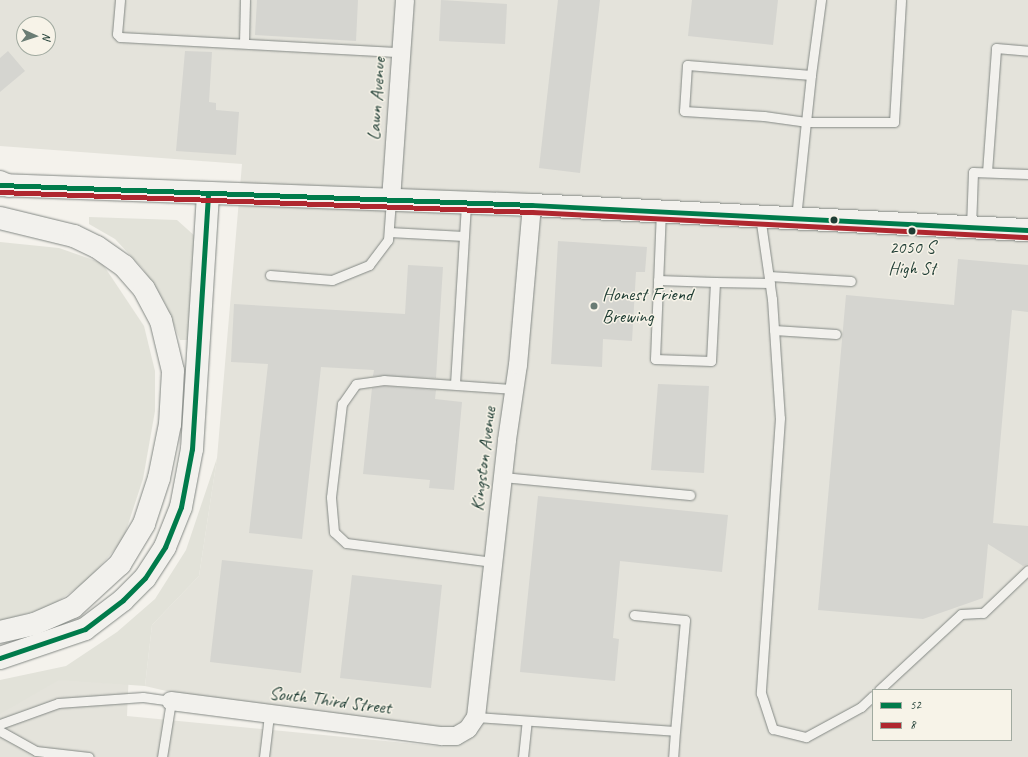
<!DOCTYPE html>
<style>
body{margin:0}
#map{position:relative;width:1028px;height:757px;overflow:hidden;background:#f4f2ec;font-family:Caveat,sans-serif}
div>[style]{position:absolute}
[style*='--x']{left:calc(var(--x)*1px);top:calc(var(--y)*1px);width:calc(var(--w)*1px);rotate:calc(var(--a)*1deg)}
.built>*{inset:0;background:#e4e3db}
.green>*{inset:0;background:#e2e2d9}
.building>*{inset:0;background:#d5d5d0}
.roads{filter:drop-shadow(0 0 1px #848985) drop-shadow(0 0 1px #848985)}
.lane>*{height:9px;margin:-4.5px;padding:0 4.5px;transform-origin:4.5px;border-radius:4.5px;background:#f2f1ed}
.street>*{height:18px;margin:-9px;padding:0 9px;transform-origin:9px;border-radius:9px;background:#f2f1ed}
.primary>*{height:22px;margin:-11px;padding:0 11px;transform-origin:11px;border-radius:11px;background:#f2f1ed}
.highway>*{height:22px;margin:-11px;padding:0 11px;transform-origin:11px;border-radius:11px;background:#f2f1ed}
.bus-1>*{height:5px;margin:-2.5px;padding:0 2.5px;transform-origin:2.5px;border-radius:2.5px;background:#007b4b}
.bus-2>*{height:5px;margin:-2.5px;padding:0 2.5px;transform-origin:2.5px;border-radius:2.5px;background:#af272f}
.dots>*{width:11px;height:11px;translate:-50% -50%;box-sizing:border-box;border:2px solid #f7f3e8;border-radius:50%}
span{translate:-50% -50%;white-space:nowrap;text-align:center;line-height:1.15;-webkit-text-stroke:3px #f7f3e8;paint-order:stroke}
.bus-label{font-size:18px;color:#1f3d34}
.street-label{font-size:19px;color:#1f3d34}
.poi-label{font-size:19px;color:#1f3d34}
.left{translate:0 -50%;text-align:left}
.legend{position:absolute;left:872px;top:689px;width:140px;height:52px;box-sizing:border-box;background:#f7f3e8;border:1px solid #a1aaa0;margin:0;padding:5px 7px;list-style:none;font-size:12px;color:#1f3d34}
.legend li{display:flex;align-items:center;gap:8px;height:20px}
.legend b{width:20px;border:1px solid #a1aaa0}
.north{position:absolute;left:16px;top:16px;width:40px;height:40px;box-sizing:border-box;background:#f7f3e8;border:1px solid #a1aaa0;border-radius:50%;rotate:93deg;font-size:11px;font-weight:700;line-height:16px;text-align:center;color:#1f3d34}
.north::after{content:'';display:block;margin:auto;width:14px;height:18px;background:#6a7c74;clip-path:polygon(50% 0,100% 100%,50% 72%,0 100%)}
</style>
<div id="map">
<div class="built">
<div style="clip-path:polygon(evenodd,0 0,1028px 0,1028px 757px,0 757px,0 684px,129px 670px,127px 716px,447px 747px,269px 715px,145px 686px,152px 625px,199px 576px,217px 458px,242px 164px,0 146px,0 0,24px 24px,48px 24px,48px 48px,24px 48px,24px 24px,0 0,873px 690px,1011px 690px,1011px 740px,873px 740px,873px 690px)"></div>
</div>
<div class="green">
<div style="clip-path:polygon(89px 217px,177px 220px,196px 237px,188px 340px,180px 340px,166px 305px,143px 269px,115px 239px,89px 224px)"></div>
<div style="clip-path:polygon(0 242px,59px 248px,102px 263px,144px 326px,155px 371px,155px 411px,143px 479px,123px 540px,88px 580px,50px 607px,0 621px)"></div>
<div style="clip-path:polygon(217px 458px,199px 576px,152px 625px,145px 686px,59px 680px,0 714px,0 680px,66px 666px,117px 632px,155px 599px,186px 550px)"></div>
</div>
<div class="building">
<div style="clip-path:polygon(257px 0,358px 0,356px 41px,255px 35px)"></div>
<div style="clip-path:polygon(441px 0,507px 4px,505px 44px,439px 41px)"></div>
<div style="clip-path:polygon(558px 0,600px 0,580px 173px,539px 168px)"></div>
<div style="clip-path:polygon(692px 0,778px 0,773px 45px,688px 36px)"></div>
<div style="clip-path:polygon(8px 51px,25px 71px,0 92px,0 58px)"></div>
<div style="clip-path:polygon(185px 51px,212px 52px,209px 102px,216px 103px,216px 110px,239px 112px,236px 155px,176px 151px)"></div>
<div style="clip-path:polygon(558px 241px,647px 247px,645px 272px,636px 272px,632px 341px,603px 339px,602px 367px,551px 364px)"></div>
<div style="clip-path:polygon(958px 259px,1028px 265px,1028px 312px,1012px 310px,993px 523px,1028px 526px,1028px 564px,1023px 566px,988px 544px,983px 598px,923px 619px,818px 610px,846px 295px,954px 305px)"></div>
<div style="clip-path:polygon(408px 265px,443px 267px,436px 378px,373px 376px,374px 370px,321px 367px,302px 539px,249px 533px,268px 364px,231px 362px,234px 304px,405px 314px)"></div>
<div style="clip-path:polygon(658px 384px,709px 386px,704px 473px,651px 470px)"></div>
<div style="clip-path:polygon(384px 386px,436px 390px,435px 399px,462px 402px,454px 490px,429px 488px,430px 480px,363px 474px,372px 388px)"></div>
<div style="clip-path:polygon(538px 496px,728px 515px,722px 572px,620px 561px,613px 638px,619px 639px,615px 681px,520px 672px)"></div>
<div style="clip-path:polygon(222px 560px,313px 570px,301px 673px,210px 662px)"></div>
<div style="clip-path:polygon(352px 575px,442px 585px,431px 688px,340px 678px)"></div>
</div>
<div class="roads">
<div class="lane">
<div style="--x:120;--y:0;--w:34;--a:95"></div>
<div style="--x:117;--y:34;--w:4;--a:45"></div>
<div style="--x:120;--y:37;--w:281;--a:3.1"></div>
<div style="--x:244;--y:43;--w:43;--a:-88.7"></div>
<div style="--x:811;--y:75;--w:76;--a:-82.4"></div>
<div style="--x:987;--y:172;--w:124;--a:-85.8"></div>
<div style="--x:996;--y:48;--w:32;--a:5"></div>
<div style="--x:760;--y:216;--w:84;--a:81.8"></div>
<div style="--x:772;--y:299;--w:119;--a:86.2"></div>
<div style="--x:780;--y:418;--w:276;--a:94"></div>
<div style="--x:761;--y:693;--w:38;--a:72"></div>
<div style="--x:773;--y:729;--w:34;--a:14"></div>
<div style="--x:806;--y:737;--w:63;--a:-28.6"></div>
<div style="--x:861;--y:707;--w:16;--a:-43"></div>
<div style="--x:796;--y:218;--w:97;--a:-84.1"></div>
<div style="--x:806;--y:122;--w:47;--a:-83.9"></div>
<div style="--x:811;--y:75;--w:124;--a:-175.4"></div>
<div style="--x:687;--y:65;--w:46;--a:93.7"></div>
<div style="--x:684;--y:111;--w:80;--a:3.6"></div>
<div style="--x:764;--y:116;--w:42;--a:8.1"></div>
<div style="--x:806;--y:122;--w:88;--a:0"></div>
<div style="--x:894;--y:122;--w:122;--a:-86.7"></div>
<div style="--x:971;--y:227;--w:55;--a:-87.9"></div>
<div style="--x:973;--y:172;--w:55;--a:2.1"></div>
<div style="--x:389;--y:232;--w:75;--a:3.1"></div>
<div style="--x:270;--y:275;--w:62;--a:4.6"></div>
<div style="--x:332;--y:280;--w:40;--a:-22"></div>
<div style="--x:369;--y:265;--w:31;--a:-53"></div>
<div style="--x:388;--y:240;--w:40;--a:-85.7"></div>
<div style="--x:769;--y:276;--w:82;--a:3.5"></div>
<div style="--x:658;--y:280;--w:57;--a:2"></div>
<div style="--x:715;--y:282;--w:79;--a:92.9"></div>
<div style="--x:711;--y:361;--w:56;--a:-178"></div>
<div style="--x:655;--y:359;--w:147;--a:-87.7"></div>
<div style="--x:715;--y:282;--w:55;--a:1"></div>
<div style="--x:774;--y:330;--w:62;--a:3.7"></div>
<div style="--x:455;--y:384;--w:181;--a:-86.5"></div>
<div style="--x:502;--y:477;--w:189;--a:5.5"></div>
<div style="--x:493;--y:562;--w:148;--a:-172.6"></div>
<div style="--x:346;--y:543;--w:16;--a:-137"></div>
<div style="--x:334;--y:532;--w:35;--a:-95"></div>
<div style="--x:331;--y:497;--w:94;--a:-83.3"></div>
<div style="--x:342;--y:404;--w:24;--a:-55"></div>
<div style="--x:356;--y:384;--w:28;--a:-8"></div>
<div style="--x:384;--y:380;--w:130;--a:4"></div>
<div style="--x:634;--y:615;--w:51;--a:5.6"></div>
<div style="--x:685;--y:620;--w:111;--a:95.1"></div>
<div style="--x:879;--y:690;--w:112;--a:-42.8"></div>
<div style="--x:961;--y:614;--w:22;--a:-3"></div>
<div style="--x:983;--y:613;--w:62;--a:-43.7"></div>
<div style="--x:476;--y:717;--w:199;--a:4"></div>
<div style="--x:675;--y:731;--w:26;--a:94"></div>
<div style="--x:0;--y:724;--w:62;--a:-19.9"></div>
<div style="--x:58;--y:703;--w:85;--a:-4"></div>
<div style="--x:143;--y:697;--w:28;--a:8"></div>
<div style="--x:171;--y:701;--w:57;--a:99.1"></div>
<div style="--x:0;--y:731;--w:41;--a:29.1"></div>
<div style="--x:36;--y:751;--w:53;--a:6.5"></div>
<div style="--x:264;--y:757;--w:42;--a:-83.2"></div>
<div style="--x:523;--y:757;--w:36;--a:-84"></div>
</div>
<div class="street">
<div style="--x:391;--y:200;--w:200;--a:-86"></div>
<div style="--x:171;--y:701;--w:273;--a:7.4"></div>
<div style="--x:442;--y:736;--w:14;--a:0"></div>
<div style="--x:456;--y:736;--w:14;--a:-30"></div>
<div style="--x:468;--y:729;--w:14;--a:-56"></div>
<div style="--x:476;--y:717;--w:279;--a:-83.6"></div>
<div style="--x:507;--y:440;--w:76;--a:-81.7"></div>
<div style="--x:518;--y:365;--w:161;--a:-85"></div>
</div>
<div class="primary">
<div style="--x:0;--y:185;--w:532;--a:2.15"></div>
<div style="--x:532;--y:205;--w:497;--a:2.9"></div>
</div>
<div class="highway">
<div style="--x:0;--y:182;--w:10;--a:24"></div>
<div style="--x:0;--y:218;--w:76;--a:13.7"></div>
<div style="--x:74;--y:236;--w:25;--a:26"></div>
<div style="--x:97;--y:247;--w:33;--a:35"></div>
<div style="--x:124;--y:266;--w:30;--a:49"></div>
<div style="--x:144;--y:289;--w:36;--a:62"></div>
<div style="--x:161;--y:321;--w:51;--a:76.5"></div>
<div style="--x:173;--y:371;--w:53;--a:93.2"></div>
<div style="--x:170;--y:424;--w:55;--a:101.5"></div>
<div style="--x:159;--y:478;--w:48;--a:108.1"></div>
<div style="--x:144;--y:524;--w:47;--a:121"></div>
<div style="--x:120;--y:564;--w:64;--a:137.5"></div>
<div style="--x:73;--y:607;--w:43;--a:156.4"></div>
<div style="--x:34;--y:624;--w:35;--a:167"></div>
<div style="--x:0;--y:658;--w:90;--a:-18.8"></div>
<div style="--x:85;--y:629;--w:48;--a:-37.3"></div>
<div style="--x:123;--y:600;--w:31;--a:-45"></div>
<div style="--x:145;--y:578;--w:37;--a:-57"></div>
<div style="--x:165;--y:547;--w:43;--a:-68.2"></div>
<div style="--x:181;--y:507;--w:59;--a:-79.3"></div>
<div style="--x:192;--y:449;--w:256;--a:-86.4"></div>
</div>
</div>
<div class="bus-1">
<div style="--x:0;--y:185;--w:532;--a:2.15"></div>
<div style="--x:532;--y:205;--w:497;--a:2.9"></div>
<div style="--x:0;--y:658;--w:90;--a:-18.8"></div>
<div style="--x:85;--y:629;--w:48;--a:-37.3"></div>
<div style="--x:123;--y:600;--w:31;--a:-45"></div>
<div style="--x:145;--y:578;--w:37;--a:-57"></div>
<div style="--x:165;--y:547;--w:43;--a:-68.2"></div>
<div style="--x:181;--y:507;--w:59;--a:-79.3"></div>
<div style="--x:192;--y:449;--w:256;--a:-86.4"></div>
</div>
<div class="bus-2">
<div style="--x:0;--y:192;--w:532;--a:2.15"></div>
<div style="--x:532;--y:212;--w:497;--a:2.9"></div>
</div>
<div class="dots">
<div style="left:834px;top:220px;background:#1f3d34"></div>
<div style="left:912px;top:231px;background:#1f3d34"></div>
<div style="left:594px;top:306px;background:#6a7c74"></div>
</div>
<div class="bus-label">
<span style="left:912px;top:258px">2050 S<br>High St</span>
</div>
<div class="street-label">
<span style="left:377px;top:99px;rotate:-86deg">Lawn Avenue</span>
<span style="left:484px;top:459px;rotate:-83deg">Kingston Avenue</span>
<span style="left:330px;top:701px;rotate:7deg">South Third Street</span>
</div>
<div class="poi-label">
<span class="left" style="left:602px;top:306px">Honest Friend<br>Brewing</span>
</div>
<ul class="legend">
<li><b style="height:5px;background:#007b4b"></b>52</li>
<li><b style="height:5px;background:#af272f"></b>8</li>
</ul>
<div class="north">N</div>
</div>
